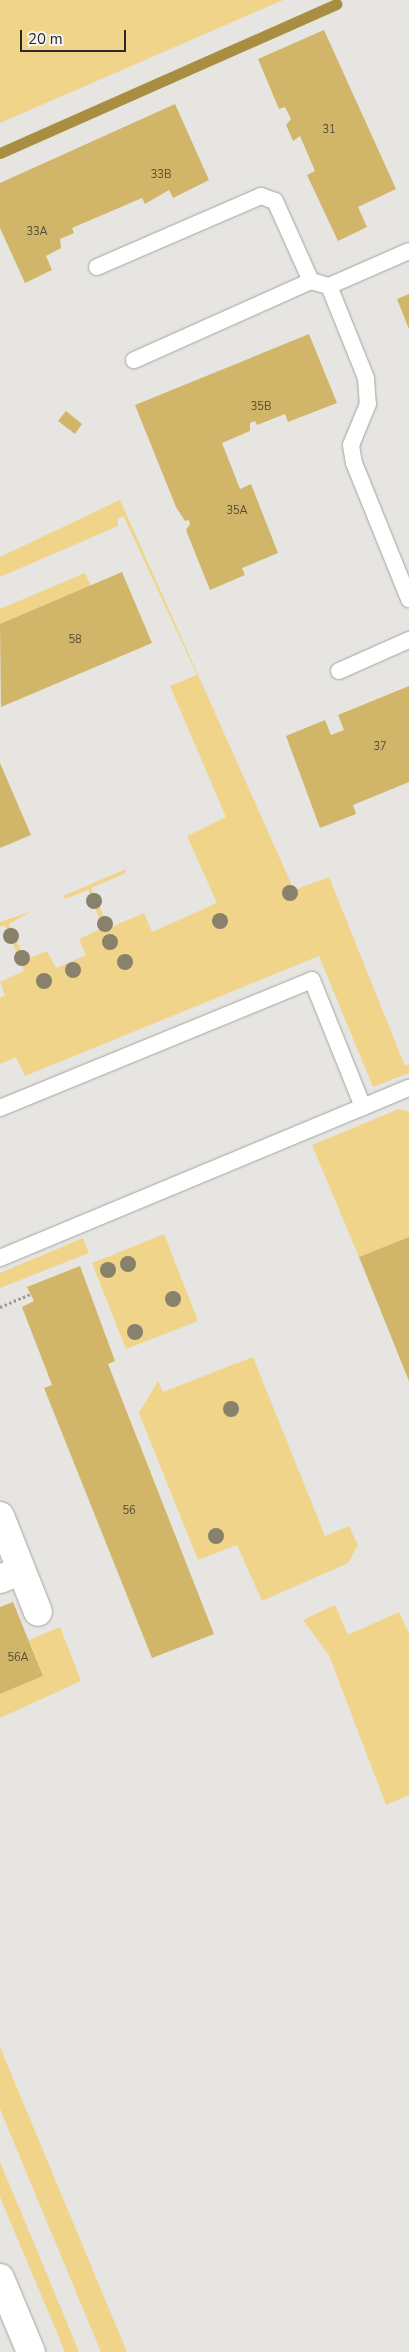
<!DOCTYPE html>
<style>
body{margin:0}
#map{position:relative;width:409px;height:2352px;overflow:hidden;background:#e7e5e1;font-family:"Nunito Sans",sans-serif}
div>[style]{position:absolute}
[style*='--x']{left:calc(var(--x)*1px);top:calc(var(--y)*1px);width:calc(var(--w)*1px);rotate:calc(var(--a)*1deg)}
.green>*{inset:0;background:#efd48a}
.stream>*{height:11px;margin:-5.5px;padding:0 5.5px;transform-origin:5.5px;border-radius:5.5px;background:#a98e41}
.building>*{inset:0;background:#d1b569}
.path>*{height:3px;margin-top:-1.5px;transform-origin:0;background:repeating-linear-gradient(90deg,#9c9b97 0 2.5px,transparent 0 5px)}
.roads{filter:drop-shadow(0 0 1px #a5a39f) drop-shadow(0 0 1px #a5a39f)}
.lane>*{height:16px;margin:-8px;padding:0 8px;transform-origin:8px;border-radius:8px;background:#fff}
.street>*{height:28px;margin:-14px;padding:0 14px;transform-origin:14px;border-radius:14px;background:#fff}
.secondary>*{height:28px;margin:-14px;padding:0 14px;transform-origin:14px;border-radius:14px;background:#fff}
.trees>*{width:16px;height:16px;margin:-8px;border-radius:50%;background:#88816c}
span{translate:-50% -50%;white-space:nowrap;text-align:center;line-height:1.15;-webkit-text-stroke:5px #f4f3ee;paint-order:stroke}
.number-label{font-size:11px;color:#544d38}
.number-label span{-webkit-text-stroke-width:0}
.scale{position:absolute;left:20px;top:30px;width:106px;height:22px;box-sizing:border-box;border:2px solid #2a2a28;border-top:0;padding-left:6px;font-size:15px;line-height:18px;white-space:nowrap;color:#2a2a28;-webkit-text-stroke:4px #f4f3ee;paint-order:stroke}
</style>
<div id="map">
<div class="green">
<div style="clip-path:polygon(0 0,283px 0,0 123px)"></div>
<div style="clip-path:polygon(120px 500px,294px 890px,329px 877px,405px 1066px,409px 1064px,409px 1073px,373px 1087px,319px 956px,25px 1076px,16px 1057px,0 1064px,0 998px,5px 995px,0 982px,24px 971px,5px 925px,0 927px,0 922px,32px 911px,9px 924px,25px 960px,47px 951px,56px 968px,86px 955px,79px 939px,103px 928px,88px 890px,65px 899px,63px 896px,126px 869px,126px 873px,91px 888px,109px 928px,144px 913px,152px 932px,217px 903px,187px 836px,226px 817px,170px 686px,197px 675px,124px 517px,118px 518px,118px 526px,0 577px,0 557px)"></div>
<div style="clip-path:polygon(85px 573px,91px 586px,0 624px,0 609px)"></div>
<div style="clip-path:polygon(399px 1109px,409px 1112px,409px 1237px,359px 1257px,312px 1145px)"></div>
<div style="clip-path:polygon(164px 1234px,198px 1321px,126px 1349px,92px 1263px)"></div>
<div style="clip-path:polygon(83px 1238px,89px 1253px,0 1288px,0 1273px)"></div>
<div style="clip-path:polygon(253px 1357px,325px 1536px,349px 1526px,358px 1545px,348px 1563px,262px 1601px,237px 1545px,198px 1560px,139px 1413px,158px 1381px,163px 1392px)"></div>
<div style="clip-path:polygon(335px 1605px,348px 1635px,399px 1612px,409px 1634px,409px 1795px,386px 1805px,329px 1655px,303px 1620px)"></div>
<div style="clip-path:polygon(60px 1627px,81px 1681px,0 1718px,0 1694px,43px 1676px,29px 1640px)"></div>
<div style="clip-path:polygon(0 2047px,127px 2352px,101px 2352px,0 2109px)"></div>
<div style="clip-path:polygon(0 2162px,39px 2255px,79px 2352px,65px 2352px,0 2197px)"></div>
</div>
<div class="stream">
<div style="--x:0;--y:153;--w:368;--a:-23.9"></div>
</div>
<div class="building">
<div style="clip-path:polygon(324px 30px,396px 189px,358px 207px,367px 227px,338px 241px,307px 175px,315px 171px,300px 136px,293px 141px,286px 125px,291px 119px,285px 107px,279px 109px,258px 59px)"></div>
<div style="clip-path:polygon(175px 104px,209px 180px,173px 198px,169px 190px,145px 204px,142px 198px,72px 228px,74px 233px,60px 239px,61px 248px,46px 256px,52px 270px,25px 283px,0 228px,0 183px)"></div>
<div style="clip-path:polygon(409px 294px,409px 329px,397px 299px)"></div>
<div style="clip-path:polygon(309px 334px,337px 403px,288px 422px,285px 414px,257px 425px,255px 421px,250px 423px,250px 431px,222px 443px,240px 489px,251px 484px,278px 553px,242px 568px,245px 575px,210px 590px,186px 530px,190px 524px,189px 520px,185px 521px,176px 507px,135px 405px)"></div>
<div style="clip-path:polygon(66px 411px,82px 424px,75px 434px,58px 421px)"></div>
<div style="clip-path:polygon(122px 572px,152px 643px,1px 707px,0 624px)"></div>
<div style="clip-path:polygon(409px 686px,409px 782px,353px 805px,356px 814px,320px 828px,286px 736px,325px 720px,331px 735px,344px 730px,338px 715px)"></div>
<div style="clip-path:polygon(0 763px,31px 835px,0 848px)"></div>
<div style="clip-path:polygon(409px 1237px,409px 1381px,359px 1257px)"></div>
<div style="clip-path:polygon(80px 1266px,115px 1361px,108px 1364px,214px 1634px,152px 1658px,44px 1388px,52px 1385px,22px 1307px,34px 1301px,27px 1287px)"></div>
<div style="clip-path:polygon(13px 1602px,43px 1676px,0 1694px,0 1607px)"></div>
</div>
<div class="path">
<div style="--x:0;--y:1307;--w:34;--a:-23"></div>
</div>
<div class="roads">
<div class="lane">
<div style="--x:97;--y:267;--w:179;--a:-23.4"></div>
<div style="--x:261;--y:196;--w:15;--a:20"></div>
<div style="--x:275;--y:201;--w:88;--a:65.8"></div>
<div style="--x:311;--y:281;--w:194;--a:155.9"></div>
<div style="--x:311;--y:281;--w:19;--a:16"></div>
<div style="--x:329;--y:286;--w:99;--a:68.1"></div>
<div style="--x:366;--y:378;--w:26;--a:86"></div>
<div style="--x:368;--y:404;--w:44;--a:112.5"></div>
<div style="--x:351;--y:445;--w:18;--a:81"></div>
<div style="--x:354;--y:463;--w:147;--a:68"></div>
<div style="--x:329;--y:286;--w:87;--a:-23.6"></div>
<div style="--x:339;--y:671;--w:77;--a:-23.9"></div>
<div style="--x:0;--y:1108;--w:337;--a:-22.3"></div>
<div style="--x:312;--y:980;--w:137;--a:68.1"></div>
<div style="--x:0;--y:1258;--w:443;--a:-22.6"></div>
</div>
<div class="street">
<div style="--x:0;--y:1516;--w:103;--a:68.4"></div>
<div style="--x:0;--y:1579;--w:23;--a:-23"></div>
</div>
<div class="secondary">
<div style="--x:0;--y:2278;--w:80;--a:67.3"></div>
</div>
</div>
<div class="trees">
<div style="left:290px;top:893px"></div>
<div style="left:94px;top:901px"></div>
<div style="left:220px;top:921px"></div>
<div style="left:105px;top:924px"></div>
<div style="left:11px;top:936px"></div>
<div style="left:110px;top:942px"></div>
<div style="left:22px;top:958px"></div>
<div style="left:125px;top:962px"></div>
<div style="left:73px;top:970px"></div>
<div style="left:44px;top:981px"></div>
<div style="left:128px;top:1264px"></div>
<div style="left:108px;top:1270px"></div>
<div style="left:173px;top:1299px"></div>
<div style="left:135px;top:1332px"></div>
<div style="left:231px;top:1409px"></div>
<div style="left:216px;top:1536px"></div>
</div>
<div class="number-label">
<span style="left:329px;top:130px">31</span>
<span style="left:161px;top:175px">33B</span>
<span style="left:37px;top:232px">33A</span>
<span style="left:261px;top:407px">35B</span>
<span style="left:237px;top:511px">35A</span>
<span style="left:75px;top:640px">58</span>
<span style="left:380px;top:747px">37</span>
<span style="left:129px;top:1511px">56</span>
<span style="left:18px;top:1658px">56A</span>
</div>
<div class="scale">20 m</div>
</div>
